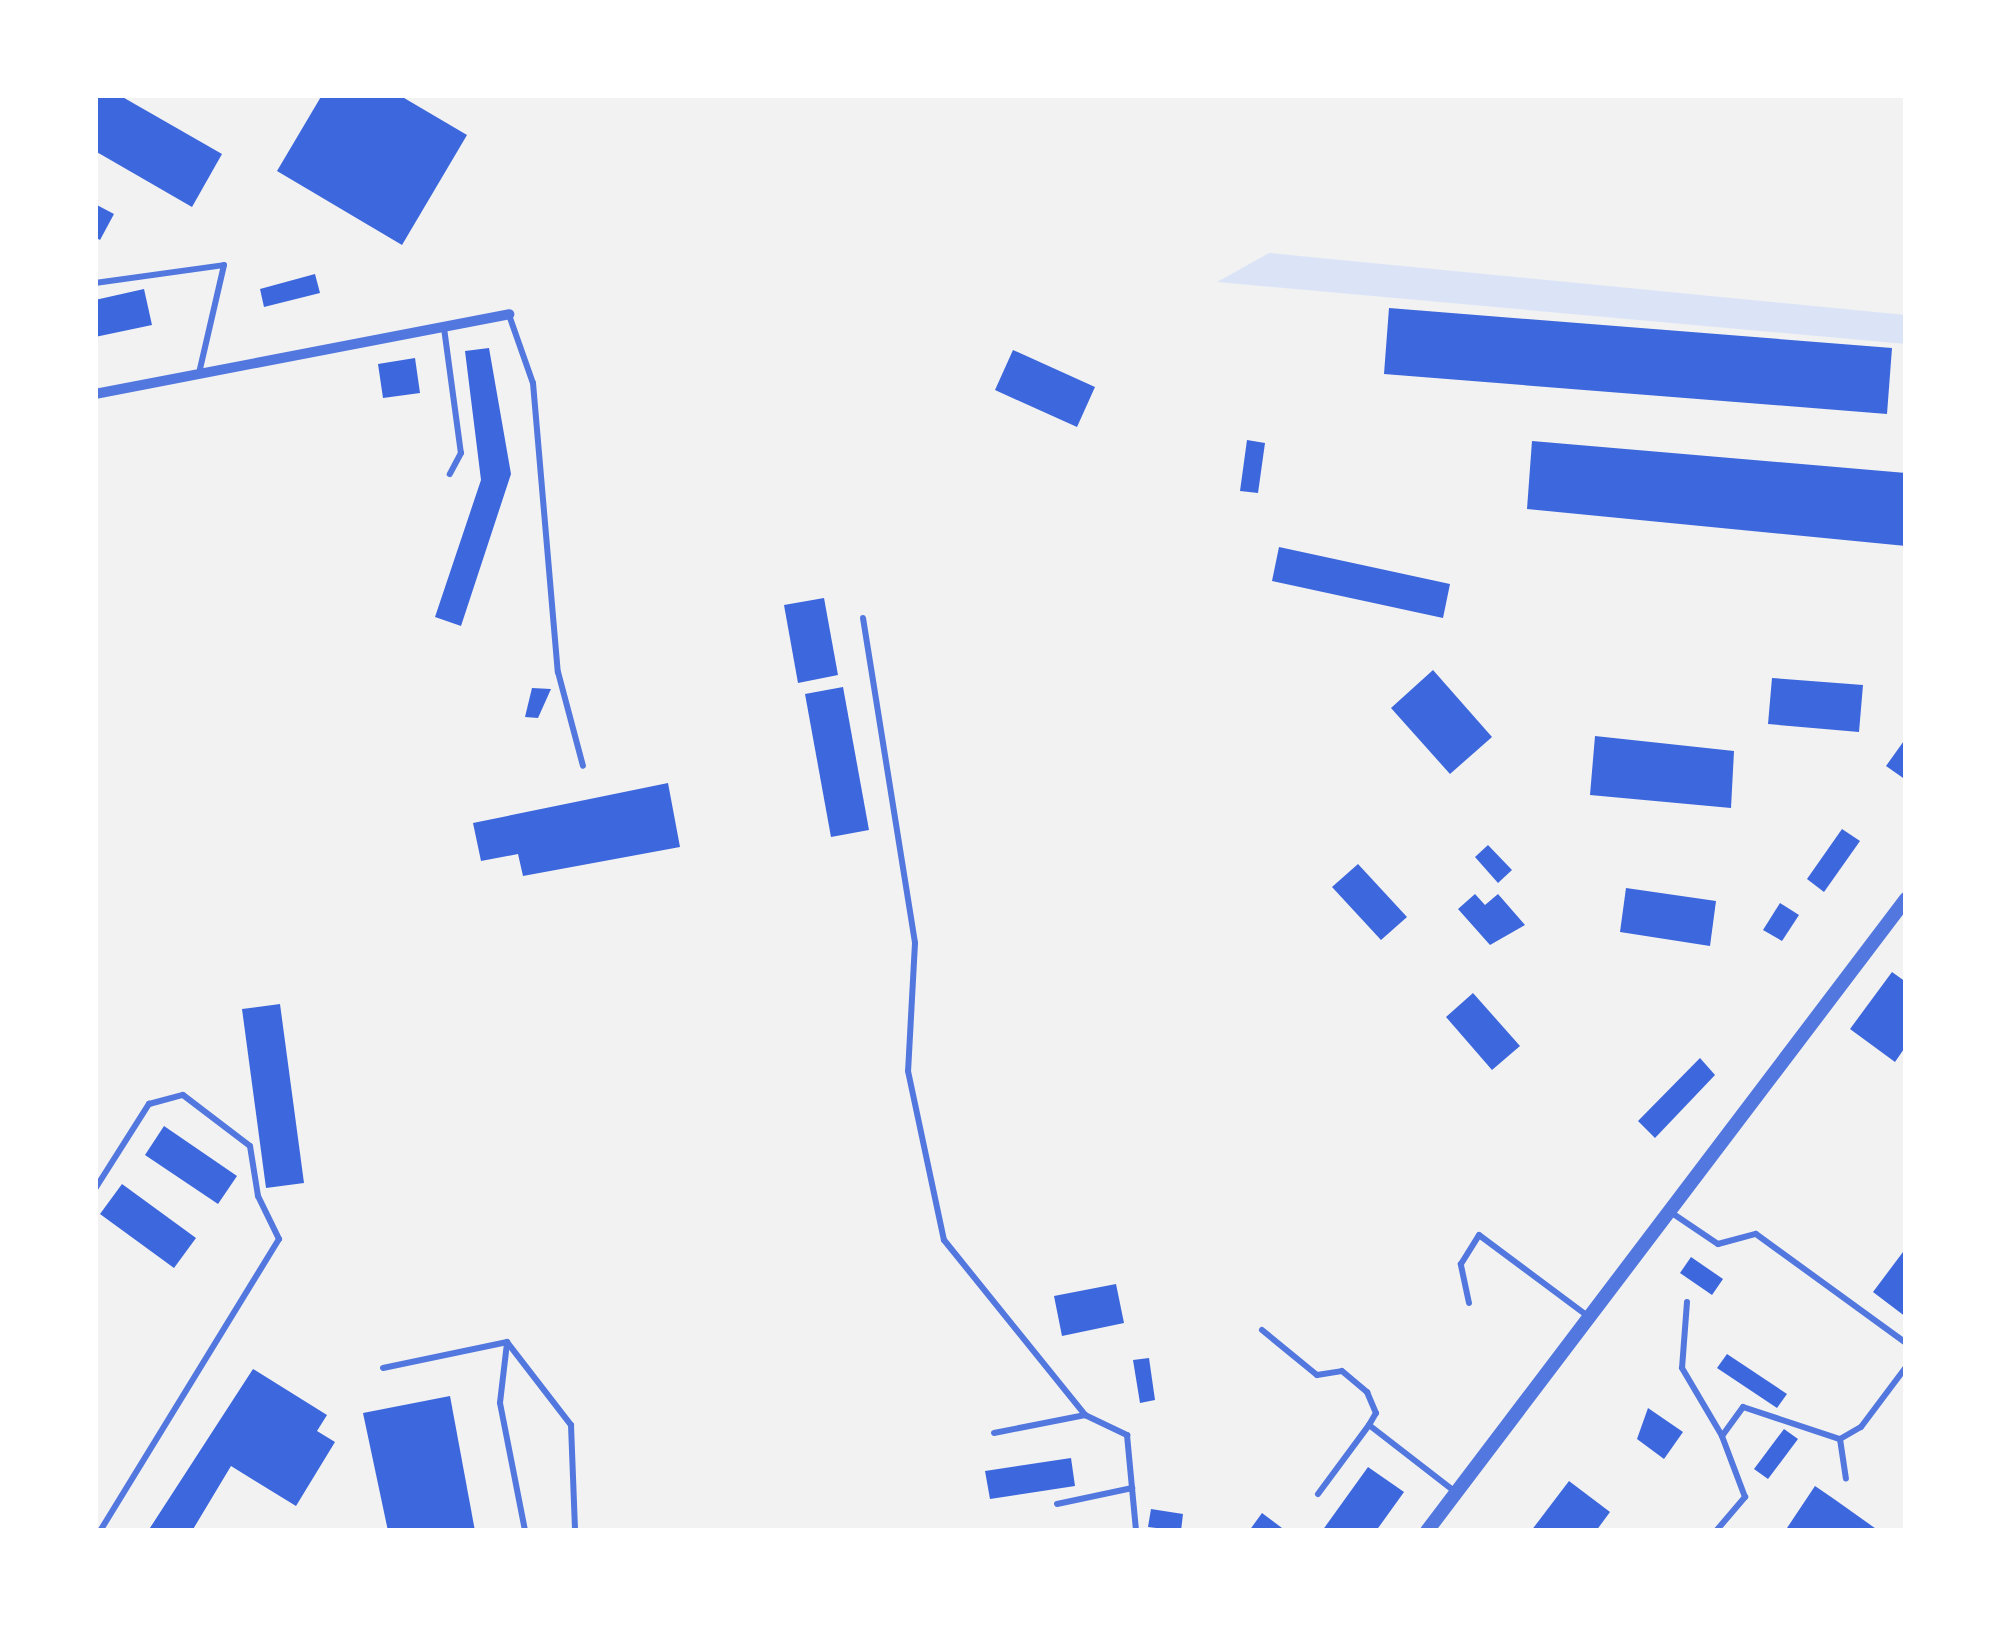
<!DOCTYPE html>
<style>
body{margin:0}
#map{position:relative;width:2001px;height:1626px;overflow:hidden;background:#f2f2f2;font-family:"Roboto Condensed",sans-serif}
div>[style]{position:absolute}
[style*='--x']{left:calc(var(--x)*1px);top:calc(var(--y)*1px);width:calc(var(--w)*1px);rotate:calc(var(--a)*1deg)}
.green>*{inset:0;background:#dbe4f7}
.building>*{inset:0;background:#3d67dc}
.service>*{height:6px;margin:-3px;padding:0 3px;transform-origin:3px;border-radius:3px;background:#5277de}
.minor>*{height:10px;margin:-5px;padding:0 5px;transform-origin:5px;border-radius:5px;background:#5277de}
.tertiary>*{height:14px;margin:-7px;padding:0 7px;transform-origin:7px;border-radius:7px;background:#5277de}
span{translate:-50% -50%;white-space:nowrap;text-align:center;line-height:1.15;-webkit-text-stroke:10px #fff;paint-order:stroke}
.frame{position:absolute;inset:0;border:98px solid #fff;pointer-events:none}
</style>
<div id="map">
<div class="green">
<div style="clip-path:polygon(1269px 253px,1906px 315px,1906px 344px,1217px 282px)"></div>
</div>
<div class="building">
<div style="clip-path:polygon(95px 95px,119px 95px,222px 154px,192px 207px,95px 151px)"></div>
<div style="clip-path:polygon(322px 95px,399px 95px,467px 135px,402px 245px,277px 171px)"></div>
<div style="clip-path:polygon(95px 204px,114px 214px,100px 240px,95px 237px)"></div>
<div style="clip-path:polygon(315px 274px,320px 293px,264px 307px,260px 289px)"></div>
<div style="clip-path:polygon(144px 289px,152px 325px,95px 337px,95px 300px)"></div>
<div style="clip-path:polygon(1389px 308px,1892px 348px,1887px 414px,1384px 374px)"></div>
<div style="clip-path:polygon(489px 348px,511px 474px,461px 626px,435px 617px,481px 480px,465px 351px)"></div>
<div style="clip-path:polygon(1013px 350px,1095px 387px,1077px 427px,995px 390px)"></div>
<div style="clip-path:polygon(415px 358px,420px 393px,383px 398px,378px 364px)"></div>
<div style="clip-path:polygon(1247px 440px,1265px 443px,1258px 493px,1240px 491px)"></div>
<div style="clip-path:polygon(1532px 441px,1906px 473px,1906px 546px,1527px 509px)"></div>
<div style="clip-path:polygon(1279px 547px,1450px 584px,1443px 618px,1272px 581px)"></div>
<div style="clip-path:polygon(824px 598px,838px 675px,798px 683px,784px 605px)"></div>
<div style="clip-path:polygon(1433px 670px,1492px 737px,1450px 774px,1391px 708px)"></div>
<div style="clip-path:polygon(1772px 678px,1863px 685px,1859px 732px,1768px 724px)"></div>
<div style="clip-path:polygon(843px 687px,869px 830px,831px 837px,805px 694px)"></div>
<div style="clip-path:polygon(532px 688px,551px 689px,538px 718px,525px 717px)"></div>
<div style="clip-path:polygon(1595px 736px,1734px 751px,1731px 808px,1590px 795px)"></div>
<div style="clip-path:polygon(1906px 738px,1906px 780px,1886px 766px)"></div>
<div style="clip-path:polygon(668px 783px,680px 847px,523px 876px,518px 854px,481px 861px,473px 823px)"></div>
<div style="clip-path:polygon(1842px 829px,1860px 841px,1824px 892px,1807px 879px)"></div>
<div style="clip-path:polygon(1488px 845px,1512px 870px,1498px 883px,1475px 857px)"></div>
<div style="clip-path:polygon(1358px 864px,1407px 917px,1381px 940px,1332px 887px)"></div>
<div style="clip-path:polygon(1626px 888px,1716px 901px,1710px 946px,1620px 932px)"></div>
<div style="clip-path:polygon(1475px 894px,1485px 905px,1498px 894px,1525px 925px,1490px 945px,1458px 909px)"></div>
<div style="clip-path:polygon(1780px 903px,1799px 915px,1782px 941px,1763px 930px)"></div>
<div style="clip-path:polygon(1892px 972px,1906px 982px,1906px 1046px,1895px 1062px,1850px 1029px)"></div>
<div style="clip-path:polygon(1473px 993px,1520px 1046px,1492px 1070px,1446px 1017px)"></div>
<div style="clip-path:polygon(280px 1004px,304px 1183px,266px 1188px,242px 1009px)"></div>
<div style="clip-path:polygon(1700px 1058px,1715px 1075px,1655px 1138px,1638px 1121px)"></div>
<div style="clip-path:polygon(164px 1126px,237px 1176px,218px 1204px,145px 1155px)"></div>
<div style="clip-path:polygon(122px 1184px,196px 1238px,174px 1268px,100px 1214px)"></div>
<div style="clip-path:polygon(1906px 1248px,1906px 1317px,1873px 1292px)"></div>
<div style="clip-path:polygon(1691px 1257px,1723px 1279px,1712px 1295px,1680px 1273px)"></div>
<div style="clip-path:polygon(1116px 1284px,1124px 1323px,1062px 1336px,1054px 1296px)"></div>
<div style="clip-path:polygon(1727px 1354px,1787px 1394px,1777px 1408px,1717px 1368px)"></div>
<div style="clip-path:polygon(1149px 1358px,1155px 1400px,1140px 1403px,1133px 1360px)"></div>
<div style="clip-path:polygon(253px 1369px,327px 1415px,317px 1431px,335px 1442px,296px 1506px,231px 1466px,192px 1531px,148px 1531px)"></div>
<div style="clip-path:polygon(450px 1396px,475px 1531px,388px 1531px,363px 1413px)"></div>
<div style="clip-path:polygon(1648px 1408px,1683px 1432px,1664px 1459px,1637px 1439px)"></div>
<div style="clip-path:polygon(1784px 1429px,1798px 1439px,1768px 1479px,1754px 1469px)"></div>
<div style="clip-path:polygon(1071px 1458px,1075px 1486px,990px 1499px,985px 1471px)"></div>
<div style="clip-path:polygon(1368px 1467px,1404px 1492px,1376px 1531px,1322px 1531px)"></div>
<div style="clip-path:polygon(1569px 1481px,1610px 1512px,1596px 1531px,1531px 1531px)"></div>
<div style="clip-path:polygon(1815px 1486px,1834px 1499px,1879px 1531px,1785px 1531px)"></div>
<div style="clip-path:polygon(1151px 1509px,1183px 1514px,1181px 1531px,1148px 1527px)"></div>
<div style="clip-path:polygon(1262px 1513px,1286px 1531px,1249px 1531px)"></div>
</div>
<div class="service">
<div style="--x:95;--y:283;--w:130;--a:-7.9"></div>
<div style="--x:224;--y:265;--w:107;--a:103"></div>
<div style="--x:509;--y:315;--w:72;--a:70.6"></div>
<div style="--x:533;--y:383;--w:290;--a:85.1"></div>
<div style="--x:558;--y:672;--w:97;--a:75.1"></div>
<div style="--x:444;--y:328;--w:126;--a:82.3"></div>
<div style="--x:461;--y:453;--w:24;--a:118"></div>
<div style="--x:863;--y:618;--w:329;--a:80.9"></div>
<div style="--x:915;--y:943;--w:128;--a:93.1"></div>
<div style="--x:908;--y:1071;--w:173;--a:78"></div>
<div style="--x:944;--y:1240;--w:225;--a:51.1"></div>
<div style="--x:1085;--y:1415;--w:47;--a:25.5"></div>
<div style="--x:1127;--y:1435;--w:96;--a:84.6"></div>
<div style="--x:95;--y:1189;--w:101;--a:-57.6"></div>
<div style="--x:149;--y:1104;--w:35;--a:-15"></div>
<div style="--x:183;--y:1095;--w:84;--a:37.3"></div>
<div style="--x:250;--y:1146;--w:51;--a:80.9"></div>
<div style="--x:258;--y:1196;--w:48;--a:64"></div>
<div style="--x:279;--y:1239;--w:342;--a:121.5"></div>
<div style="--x:1669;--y:1211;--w:59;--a:34"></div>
<div style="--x:1718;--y:1244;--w:39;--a:-15"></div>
<div style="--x:1756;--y:1234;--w:185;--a:36"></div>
<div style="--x:1687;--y:1302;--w:66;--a:94.3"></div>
<div style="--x:1682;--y:1368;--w:79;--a:59.5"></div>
<div style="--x:1469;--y:1303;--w:40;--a:-102"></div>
<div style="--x:1461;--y:1264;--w:34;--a:-58"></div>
<div style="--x:1479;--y:1235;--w:132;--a:36.7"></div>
<div style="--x:1262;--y:1330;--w:71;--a:39.3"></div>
<div style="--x:1317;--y:1375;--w:25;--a:-9"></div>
<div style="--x:1342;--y:1371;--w:33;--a:40"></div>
<div style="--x:1367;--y:1392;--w:23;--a:67"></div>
<div style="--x:1376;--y:1413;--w:14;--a:120"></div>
<div style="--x:507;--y:1343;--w:60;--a:96.7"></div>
<div style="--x:500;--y:1403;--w:130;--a:78.9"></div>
<div style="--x:383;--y:1368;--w:127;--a:-11.8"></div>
<div style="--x:507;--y:1342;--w:105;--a:52.4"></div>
<div style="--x:571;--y:1425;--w:106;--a:87.8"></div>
<div style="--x:994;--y:1433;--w:93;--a:-11.2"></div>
<div style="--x:1840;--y:1439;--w:24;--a:-30"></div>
<div style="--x:1861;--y:1427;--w:75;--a:-53.1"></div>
<div style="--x:1318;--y:1494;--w:86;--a:-53.5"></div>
<div style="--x:1369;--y:1425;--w:108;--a:37.8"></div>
<div style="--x:1057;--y:1504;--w:77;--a:-12"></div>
<div style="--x:1716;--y:1531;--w:45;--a:-49.5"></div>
<div style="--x:1745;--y:1497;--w:65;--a:-110.7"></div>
<div style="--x:1722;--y:1436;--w:36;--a:-54"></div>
<div style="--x:1743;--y:1407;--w:102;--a:18.3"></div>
<div style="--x:1840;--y:1439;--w:40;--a:81.5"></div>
</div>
<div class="minor">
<div style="--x:95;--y:394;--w:422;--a:-10.9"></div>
</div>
<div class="tertiary">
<div style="--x:1427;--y:1531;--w:793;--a:-52.84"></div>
</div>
<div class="frame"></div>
</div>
